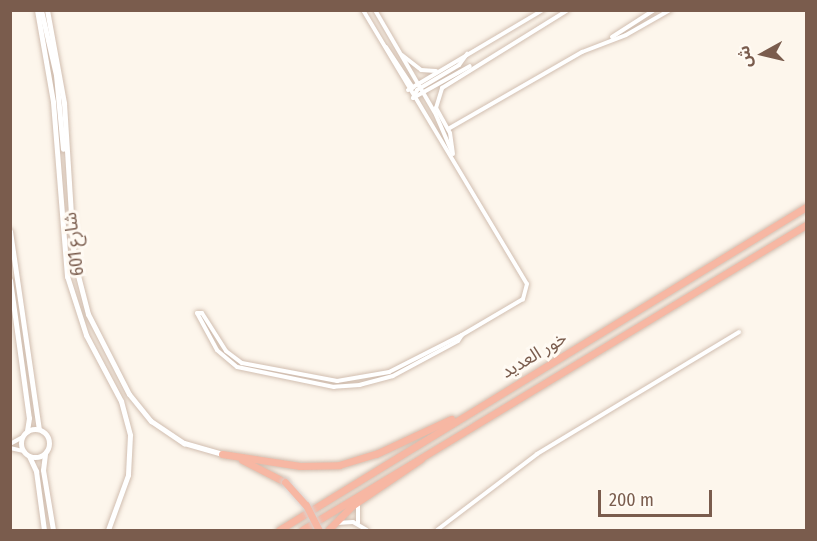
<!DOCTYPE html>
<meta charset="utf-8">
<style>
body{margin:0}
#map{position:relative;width:817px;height:541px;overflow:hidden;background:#fdf6ec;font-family:"Fira Sans Condensed","Noto Sans Arabic",sans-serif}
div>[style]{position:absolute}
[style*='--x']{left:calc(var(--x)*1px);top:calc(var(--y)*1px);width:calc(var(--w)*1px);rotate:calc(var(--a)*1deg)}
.roads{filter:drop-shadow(0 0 2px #d1beb0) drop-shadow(0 0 2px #d1beb0)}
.minor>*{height:4px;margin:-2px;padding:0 2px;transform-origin:2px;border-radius:2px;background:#fff}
.secondary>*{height:5px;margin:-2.5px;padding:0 2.5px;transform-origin:2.5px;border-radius:2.5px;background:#fff}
.secondary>.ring{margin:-2.5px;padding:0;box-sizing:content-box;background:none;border:5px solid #fff;border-radius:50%}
.motorway>*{height:7px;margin:-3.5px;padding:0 3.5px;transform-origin:3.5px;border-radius:3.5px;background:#f7b7a3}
.bridges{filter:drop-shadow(0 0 2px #dad1cd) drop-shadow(0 0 2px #dad1cd)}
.motorway-bridge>*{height:7px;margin:-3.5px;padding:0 3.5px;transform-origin:3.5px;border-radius:3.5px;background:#f7b7a3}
span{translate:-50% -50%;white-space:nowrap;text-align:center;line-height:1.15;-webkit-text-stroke:6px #fffaf3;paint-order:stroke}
.street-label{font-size:18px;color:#7a5c4d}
.frame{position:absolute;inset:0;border:12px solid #7a5c4d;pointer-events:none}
.north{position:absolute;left:733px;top:24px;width:60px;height:60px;-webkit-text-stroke:4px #fffaf3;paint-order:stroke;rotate:262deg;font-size:16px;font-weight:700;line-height:24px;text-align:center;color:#7a5c4d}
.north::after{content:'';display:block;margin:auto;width:21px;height:27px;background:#7a5c4d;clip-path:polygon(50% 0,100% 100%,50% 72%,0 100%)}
.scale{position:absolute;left:598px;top:490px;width:114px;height:27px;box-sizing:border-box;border:3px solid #7a5c4d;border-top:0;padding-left:8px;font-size:18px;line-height:21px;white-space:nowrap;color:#7a5c4d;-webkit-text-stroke:4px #fffaf3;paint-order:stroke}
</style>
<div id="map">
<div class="roads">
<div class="minor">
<div style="--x:363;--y:10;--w:319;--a:59.1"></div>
<div style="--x:527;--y:284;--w:16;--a:105"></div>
<div style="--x:523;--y:299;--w:71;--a:149.5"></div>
<div style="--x:375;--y:10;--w:121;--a:59.8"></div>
<div style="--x:436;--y:115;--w:40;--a:66.6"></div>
<div style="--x:612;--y:37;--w:50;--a:-32.7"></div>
<div style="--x:386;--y:47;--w:49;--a:56.6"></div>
<div style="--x:402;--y:55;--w:24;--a:38"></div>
<div style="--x:421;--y:70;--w:15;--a:4"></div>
<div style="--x:408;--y:90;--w:157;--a:-30.7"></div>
<div style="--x:413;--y:98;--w:9;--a:-63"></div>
<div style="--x:417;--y:90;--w:49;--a:-30.8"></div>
<div style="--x:459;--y:65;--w:14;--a:-54"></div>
<div style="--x:413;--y:98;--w:65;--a:-29.3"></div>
<div style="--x:448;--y:129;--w:155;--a:-29.9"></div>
<div style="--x:582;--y:52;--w:47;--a:-21.1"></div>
<div style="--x:626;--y:35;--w:51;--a:-29.6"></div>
<div style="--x:453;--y:154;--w:21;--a:-98"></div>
<div style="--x:450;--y:133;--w:29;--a:-119"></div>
<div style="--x:436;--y:108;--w:21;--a:-73"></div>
<div style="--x:442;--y:88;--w:148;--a:-31.8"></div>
<div style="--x:197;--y:313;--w:5;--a:0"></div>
<div style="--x:202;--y:313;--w:45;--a:57.7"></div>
<div style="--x:226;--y:351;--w:20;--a:37"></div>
<div style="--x:242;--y:363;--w:97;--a:10.7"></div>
<div style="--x:337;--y:381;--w:53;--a:-9.8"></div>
<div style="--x:389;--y:372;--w:82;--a:-26.9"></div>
<div style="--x:462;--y:335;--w:7;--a:124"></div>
<div style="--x:458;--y:341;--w:74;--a:151.7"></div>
<div style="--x:393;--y:376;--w:34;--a:165"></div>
<div style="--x:360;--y:385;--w:26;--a:176"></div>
<div style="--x:334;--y:387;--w:99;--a:-168.3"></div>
<div style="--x:237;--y:367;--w:26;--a:-140"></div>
<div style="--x:217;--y:350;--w:42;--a:-118.4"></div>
<div style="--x:10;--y:444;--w:13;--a:-29"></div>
<div style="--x:10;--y:448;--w:13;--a:13"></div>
<div style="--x:358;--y:504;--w:19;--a:90"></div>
<div style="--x:337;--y:523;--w:16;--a:-4"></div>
<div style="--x:353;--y:522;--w:16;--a:30"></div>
<div style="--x:437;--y:530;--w:126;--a:-37.2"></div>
<div style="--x:537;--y:454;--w:236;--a:-31.1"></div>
</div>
<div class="secondary">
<div style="--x:37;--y:10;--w:93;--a:80.1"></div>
<div style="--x:53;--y:102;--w:175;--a:85.4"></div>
<div style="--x:67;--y:276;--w:62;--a:72.1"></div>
<div style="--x:86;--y:335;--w:75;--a:62.1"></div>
<div style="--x:121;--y:401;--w:35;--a:75"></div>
<div style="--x:130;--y:435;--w:40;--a:92.9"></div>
<div style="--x:128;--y:475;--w:59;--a:110"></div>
<div style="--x:41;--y:10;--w:67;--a:77"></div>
<div style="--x:56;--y:75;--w:74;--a:84.6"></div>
<div style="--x:47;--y:10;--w:95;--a:79.6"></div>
<div style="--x:64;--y:103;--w:157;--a:86.4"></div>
<div style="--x:74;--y:260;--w:56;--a:75.5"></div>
<div style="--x:88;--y:314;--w:90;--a:62.9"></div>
<div style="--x:129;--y:394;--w:35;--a:51"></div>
<div style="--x:151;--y:421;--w:40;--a:34"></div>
<div style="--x:184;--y:443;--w:40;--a:16"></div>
<div style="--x:10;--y:231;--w:200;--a:81.7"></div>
<div style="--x:10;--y:280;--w:139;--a:82.2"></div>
<div style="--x:29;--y:418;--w:13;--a:99"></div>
<div class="ring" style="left:21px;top:429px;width:23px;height:23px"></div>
<div style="--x:45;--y:454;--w:16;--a:97"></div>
<div style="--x:43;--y:470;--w:61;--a:80.5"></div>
<div style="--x:29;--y:456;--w:17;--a:65"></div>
<div style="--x:36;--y:471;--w:60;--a:82.3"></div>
</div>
<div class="motorway">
<div style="--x:222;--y:454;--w:79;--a:8.7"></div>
<div style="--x:300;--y:466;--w:39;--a:-1"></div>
<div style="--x:339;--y:465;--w:39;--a:-17"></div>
<div style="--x:376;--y:454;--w:83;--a:-25"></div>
<div style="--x:242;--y:460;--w:48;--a:27.1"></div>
<div style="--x:279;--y:530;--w:618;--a:-31.5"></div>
<div style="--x:302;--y:530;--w:589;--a:-31.18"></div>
<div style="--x:328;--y:530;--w:35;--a:-45"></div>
<div style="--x:353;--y:505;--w:82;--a:-34.1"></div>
</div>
</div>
<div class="bridges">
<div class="motorway-bridge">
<div style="--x:285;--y:482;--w:31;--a:48"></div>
<div style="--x:306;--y:505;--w:28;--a:63"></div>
</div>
</div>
<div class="street-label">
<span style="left:74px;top:244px;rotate:-97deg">شارع 601</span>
<span style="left:534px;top:355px;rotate:-31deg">خور العديد</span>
</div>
<div class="frame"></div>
<div class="north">ش</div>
<div class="scale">200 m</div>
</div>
